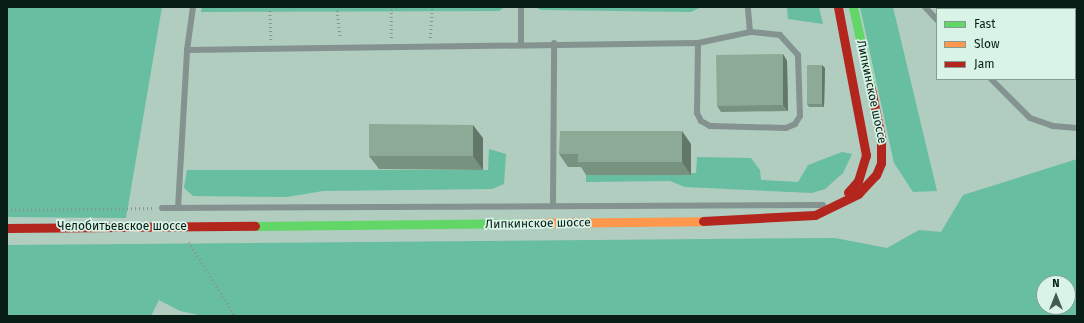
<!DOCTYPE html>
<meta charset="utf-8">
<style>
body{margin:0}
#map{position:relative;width:1084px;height:323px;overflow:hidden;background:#b0cdc0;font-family:"Fira Sans",sans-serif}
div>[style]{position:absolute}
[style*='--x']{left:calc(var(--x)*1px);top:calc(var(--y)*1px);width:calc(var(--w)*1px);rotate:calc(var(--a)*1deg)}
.green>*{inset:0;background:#68bea0}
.path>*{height:2.5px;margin-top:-1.25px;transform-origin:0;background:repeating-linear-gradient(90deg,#869792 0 1px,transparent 0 4px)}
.lane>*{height:6px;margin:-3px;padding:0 3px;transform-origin:3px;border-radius:3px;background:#849290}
.fast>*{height:9px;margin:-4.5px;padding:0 4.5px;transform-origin:4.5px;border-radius:4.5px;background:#63d668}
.slow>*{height:9px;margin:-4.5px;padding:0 4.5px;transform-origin:4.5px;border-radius:4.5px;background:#ff974d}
.jam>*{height:9px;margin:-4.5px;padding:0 4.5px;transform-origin:4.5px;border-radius:4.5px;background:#b3261e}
.wall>*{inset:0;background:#789280}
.shaded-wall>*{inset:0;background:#627768}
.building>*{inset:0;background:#8caa95}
span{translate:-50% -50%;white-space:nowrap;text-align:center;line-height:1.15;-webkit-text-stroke:3.5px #d9f3e7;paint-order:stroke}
.street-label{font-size:12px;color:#081d15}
.frame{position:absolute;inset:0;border:8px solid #081d15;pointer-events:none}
.legend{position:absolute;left:936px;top:8px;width:140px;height:72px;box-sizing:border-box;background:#d9f3e7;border:1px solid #859d93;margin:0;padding:5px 7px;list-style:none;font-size:12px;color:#081d15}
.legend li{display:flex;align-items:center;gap:8px;height:20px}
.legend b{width:20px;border:1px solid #859d93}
.north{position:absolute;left:1036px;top:275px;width:40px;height:40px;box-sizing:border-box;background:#d9f3e7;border:1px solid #859d93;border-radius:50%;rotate:0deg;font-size:11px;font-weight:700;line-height:16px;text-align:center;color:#081d15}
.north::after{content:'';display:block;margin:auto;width:14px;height:18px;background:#435b51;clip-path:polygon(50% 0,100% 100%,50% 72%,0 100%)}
</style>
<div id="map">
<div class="green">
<div style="clip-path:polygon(7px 7px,162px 7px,126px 218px,7px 217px)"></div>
<div style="clip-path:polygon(202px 7px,505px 7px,499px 11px,201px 12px)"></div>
<div style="clip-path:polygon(535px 7px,701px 7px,691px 12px,541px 10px)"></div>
<div style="clip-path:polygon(787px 7px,819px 7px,823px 24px,788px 19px)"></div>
<div style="clip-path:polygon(860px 7px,893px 7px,937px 191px,913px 192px,894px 163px)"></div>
<div style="clip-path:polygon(489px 149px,506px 154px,504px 184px,492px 189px,323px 191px,287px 197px,193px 196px,184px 188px,187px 170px,488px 170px)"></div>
<div style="clip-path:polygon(842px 152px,852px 154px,843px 173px,825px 189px,812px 193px,685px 187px,670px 181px,586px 182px,586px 175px,696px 173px,697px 157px,751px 158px,760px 170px,761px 180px,798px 182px,808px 165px)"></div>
<div style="clip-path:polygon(evenodd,1077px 159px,1077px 316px,203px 316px,180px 311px,159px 300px,151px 316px,7px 316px,7px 245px,835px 238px,887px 248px,919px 230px,941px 232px,963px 195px,1077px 159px,1044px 283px,1068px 283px,1068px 307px,1044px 307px,1044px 283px)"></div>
</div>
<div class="path">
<div style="--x:270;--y:7;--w:33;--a:88"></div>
<div style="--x:337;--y:7;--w:31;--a:84"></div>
<div style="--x:391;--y:38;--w:28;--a:-90"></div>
<div style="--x:391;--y:10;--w:5;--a:-37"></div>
<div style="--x:430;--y:38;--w:31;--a:-86"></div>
<div style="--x:7;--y:210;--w:145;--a:-0.8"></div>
<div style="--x:189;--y:242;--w:87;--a:58.1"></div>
</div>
<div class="lane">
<div style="--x:193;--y:7;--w:43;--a:97.9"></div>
<div style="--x:187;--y:50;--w:511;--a:-0.78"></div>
<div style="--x:698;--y:43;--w:53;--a:-11.9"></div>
<div style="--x:750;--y:32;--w:25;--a:-95"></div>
<div style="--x:925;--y:7;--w:18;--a:47"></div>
<div style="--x:521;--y:42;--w:35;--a:-90"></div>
<div style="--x:698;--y:43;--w:70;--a:90.8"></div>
<div style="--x:697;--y:113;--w:9;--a:63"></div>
<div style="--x:701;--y:121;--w:10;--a:29"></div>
<div style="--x:710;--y:126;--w:76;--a:1.5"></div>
<div style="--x:786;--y:128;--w:10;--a:-24"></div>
<div style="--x:795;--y:124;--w:9;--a:-58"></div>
<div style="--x:800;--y:116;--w:61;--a:-91.9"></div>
<div style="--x:798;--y:55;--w:27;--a:-132"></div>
<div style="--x:780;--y:35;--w:30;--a:-174"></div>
<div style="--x:991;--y:79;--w:55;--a:45"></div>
<div style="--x:1030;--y:118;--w:24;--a:19"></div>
<div style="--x:1053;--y:126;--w:24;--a:5"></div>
<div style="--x:553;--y:206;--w:163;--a:-89.6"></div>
<div style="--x:162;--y:208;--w:661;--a:-0.26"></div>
<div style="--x:178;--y:208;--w:158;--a:-86.7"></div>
</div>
<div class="fast">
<div style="--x:853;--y:7;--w:84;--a:77.6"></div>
<div style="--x:255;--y:226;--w:269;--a:-0.6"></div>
</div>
<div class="slow">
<div style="--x:524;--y:223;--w:179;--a:-0.6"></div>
</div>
<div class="jam">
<div style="--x:838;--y:7;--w:151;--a:79.3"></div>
<div style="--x:866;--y:155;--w:27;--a:107"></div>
<div style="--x:858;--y:181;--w:15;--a:132"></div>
<div style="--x:703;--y:221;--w:112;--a:-3.1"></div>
<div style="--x:815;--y:215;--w:48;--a:-26"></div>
<div style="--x:858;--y:194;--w:26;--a:-47"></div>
<div style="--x:876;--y:175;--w:13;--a:-67"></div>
<div style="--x:881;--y:163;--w:25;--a:-90"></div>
<div style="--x:881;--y:138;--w:50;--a:-101.5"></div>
<div style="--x:7;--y:228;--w:248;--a:-0.5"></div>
</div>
<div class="wall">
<div style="clip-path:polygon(1025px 7px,1077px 7px,1077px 64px,1075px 62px,1075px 9px,1027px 9px)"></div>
<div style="clip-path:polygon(783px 54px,787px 61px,788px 111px,721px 112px,717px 106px)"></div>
<div style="clip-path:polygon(825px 68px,824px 107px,809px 107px,807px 104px)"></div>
<div style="clip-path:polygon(483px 138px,483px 170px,379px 169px,369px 156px)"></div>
<div style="clip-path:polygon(691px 144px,691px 175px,586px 175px,581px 167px,568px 167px,559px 154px)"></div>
</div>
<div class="shaded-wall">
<div style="clip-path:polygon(783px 54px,787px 61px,788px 111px,783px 105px)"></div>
<div style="clip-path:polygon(822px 65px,825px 68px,824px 107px,822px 104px)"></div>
<div style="clip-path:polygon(473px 125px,483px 138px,483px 170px,473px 156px)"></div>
<div style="clip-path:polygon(682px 131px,691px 144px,691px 175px,682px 162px)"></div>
</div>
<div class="building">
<div style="clip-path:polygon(1027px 7px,1077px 7px,1077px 62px,1075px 60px,1075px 9px,1029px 9px)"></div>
<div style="clip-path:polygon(783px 54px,783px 105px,717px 106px,716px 55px)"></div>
<div style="clip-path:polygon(807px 65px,822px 65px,822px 104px,807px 104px)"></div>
<div style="clip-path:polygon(369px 124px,473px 125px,473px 156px,369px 156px)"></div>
<div style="clip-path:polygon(560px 131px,682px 131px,682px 162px,578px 162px,578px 154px,559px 154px)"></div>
</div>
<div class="street-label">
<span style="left:871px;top:92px;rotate:78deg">Липкинское шоссе</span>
<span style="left:538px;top:224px;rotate:-1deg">Липкинское шоссе</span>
<span style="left:122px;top:227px">Челобитьевское шоссе</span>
</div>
<div class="frame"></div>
<ul class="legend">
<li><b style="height:5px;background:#63d668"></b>Fast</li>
<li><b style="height:5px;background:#ff974d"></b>Slow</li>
<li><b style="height:5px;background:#b3261e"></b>Jam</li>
</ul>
<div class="north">N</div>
</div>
